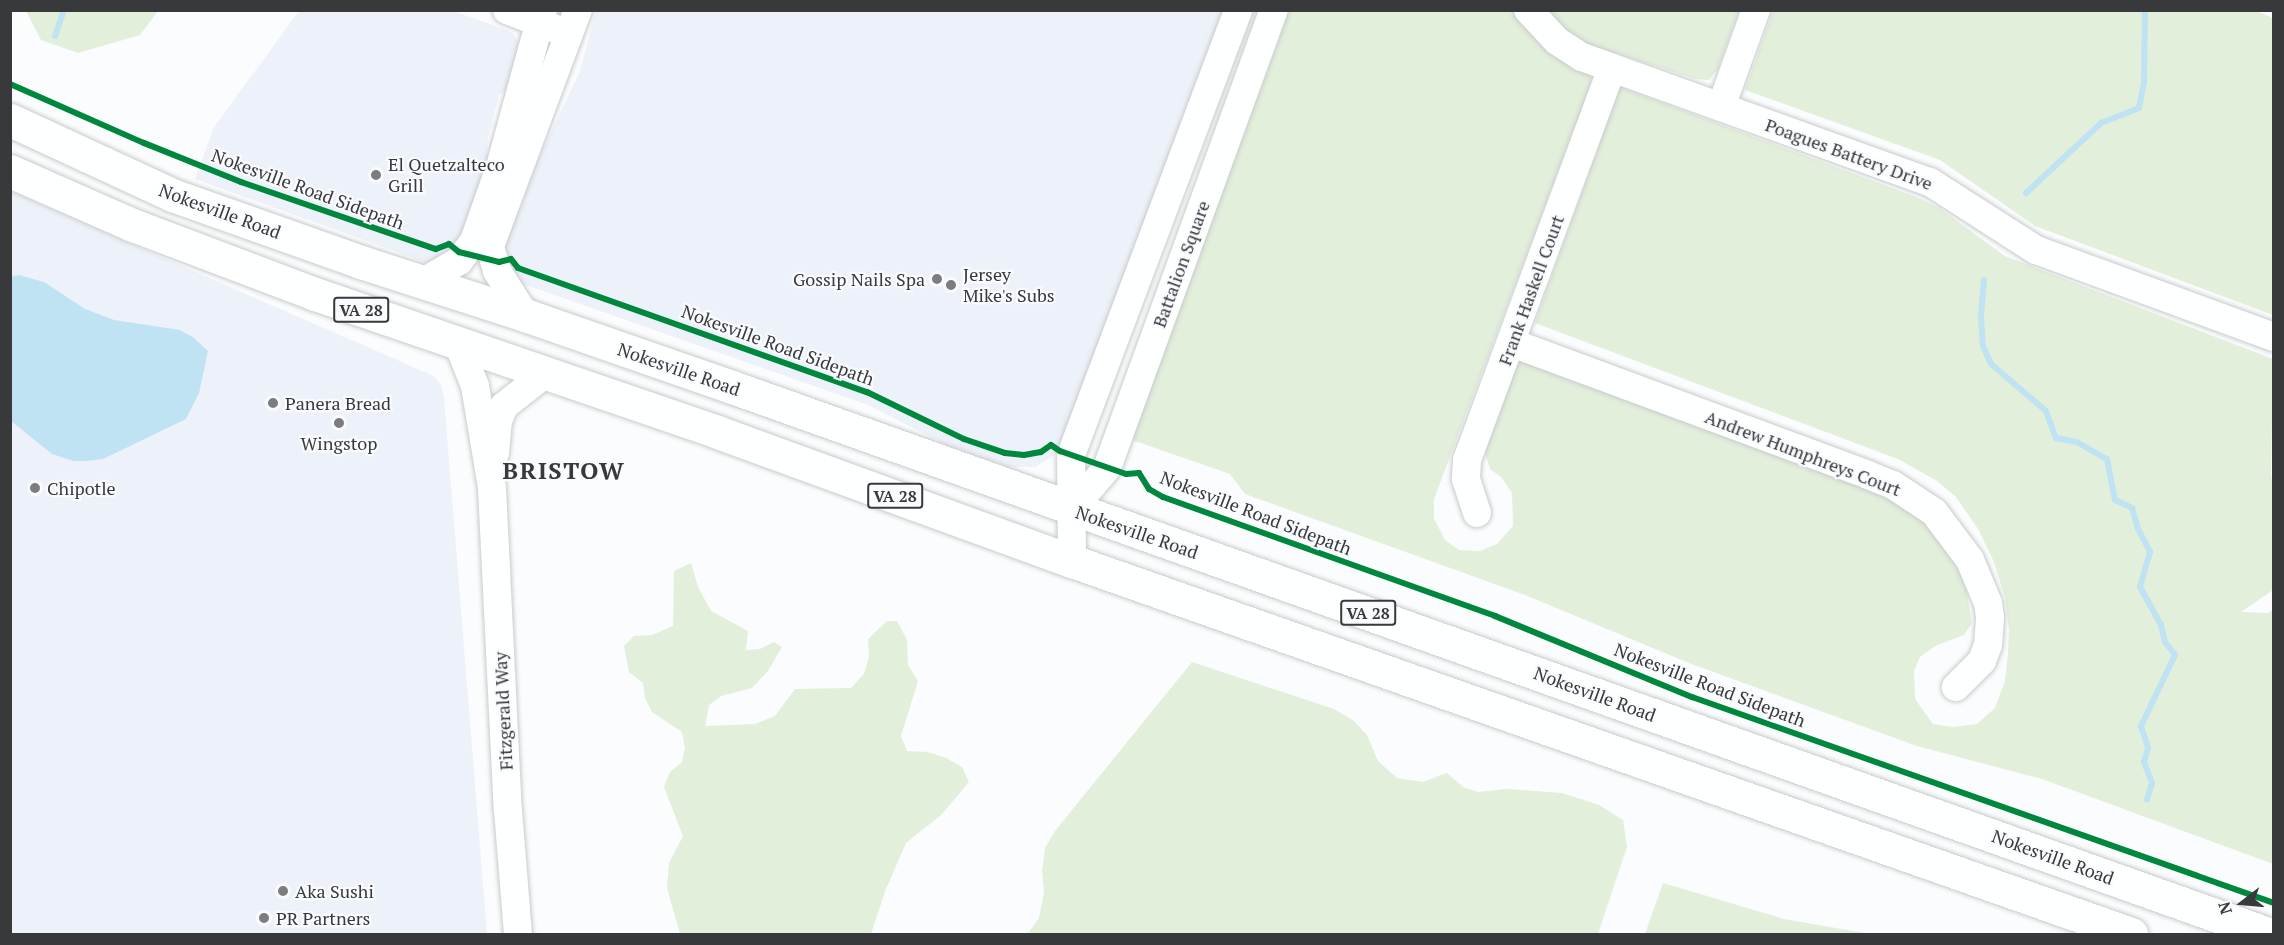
<!DOCTYPE html>
<style>
body{margin:0}
#map{position:relative;width:2284px;height:945px;overflow:hidden;background:#fbfcfd;font-family:"PT Serif",serif}
div>[style]{position:absolute}
[style*='--x']{left:calc(var(--x)*1px);top:calc(var(--y)*1px);width:calc(var(--w)*1px);rotate:calc(var(--a)*1deg)}
.built>*{inset:0;background:#edf1f9}
.green>*{inset:0;background:#e2efdb}
.water>*{inset:0;background:#bfe3f2}
.stream>*{height:6px;margin:-3px;padding:0 3px;transform-origin:3px;border-radius:3px;background:#bfe3f2}
.roads{filter:drop-shadow(0 0 2px #c9cacc) drop-shadow(0 0 2px #c9cacc)}
.minor>*{height:28px;margin:-14px;padding:0 14px;transform-origin:14px;border-radius:14px;background:#feffff}
.highway>*{height:33px;margin:-16.5px;padding:0 16.5px;transform-origin:16.5px;border-radius:16.5px;background:#feffff}
.cycleway>*{height:6px;margin:-3px;padding:0 3px;transform-origin:3px;border-radius:3px;background:#00873e}
.dots>*{width:16px;height:16px;translate:-50% -50%;box-sizing:border-box;border:3px solid #fafbfe;border-radius:50%}
span{translate:-50% -50%;white-space:nowrap;text-align:center;line-height:1.15;-webkit-text-stroke:4.5px #fafbfe;paint-order:stroke}
.shield-label span{padding:2px 4px;background:#fafbfe;border:2px solid;border-radius:4px;-webkit-text-stroke-width:0}
.shield-label{font-size:16px;color:#37393b;font-weight:700}
.street-label{font-size:18px;color:#37393b}
.poi-label{font-size:18px;color:#37393b}
.left{translate:0 -50%;text-align:left}
.right{translate:-100% -50%;text-align:right}
.district-label{font-size:24px;color:#37393b;font-weight:700;letter-spacing:1.5px}
.frame{position:absolute;inset:0;border:12px solid #37393b;pointer-events:none}
.north{position:absolute;left:2212px;top:873px;width:60px;height:60px;-webkit-text-stroke:4px #fafbfe;paint-order:stroke;rotate:254deg;font-size:16px;font-weight:700;line-height:24px;text-align:center;color:#37393b}
.north::after{content:'';display:block;margin:auto;width:21px;height:27px;background:#37393b;clip-path:polygon(50% 0,100% 100%,50% 72%,0 100%)}
</style>
<div id="map">
<div class="built">
<div style="clip-path:polygon(357px 10px,453px 11px,512px 32px,521px 45px,514px 85px,499px 95px,487px 142px,488px 174px,466px 243px,436px 263px,425px 262px,195px 179px,214px 127px,299px 11px)"></div>
<div style="clip-path:polygon(596px 11px,1224px 11px,1066px 439px,1056px 454px,1035px 467px,1008px 467px,946px 445px,868px 405px,515px 281px,499px 242px,580px 71px)"></div>
<div style="clip-path:polygon(10px 191px,434px 376px,441px 385px,444px 398px,487px 934px,11px 934px)"></div>
</div>
<div class="green">
<div style="clip-path:polygon(2254px 10px,2273px 18px,2273px 315px,2035px 226px,1940px 160px,1745px 90px,1773px 11px)"></div>
<div style="clip-path:polygon(26px 11px,158px 11px,140px 35px,78px 53px,41px 40px)"></div>
<div style="clip-path:polygon(1289px 11px,1515px 11px,1591px 74px,1591px 84px,1434px 499px,1434px 519px,1445px 540px,1459px 550px,1480px 551px,1497px 544px,1513px 526px,1512px 493px,1501px 477px,1490px 469px,1484px 450px,1513px 365px,1529px 358px,1865px 483px,1917px 515px,1938px 537px,1954px 561px,1966px 588px,1972px 623px,1964px 635px,1935px 646px,1920px 657px,1914px 671px,1915px 699px,1933px 724px,1953px 727px,1977px 724px,1995px 708px,2005px 681px,2008px 653px,2009px 629px,2005px 598px,1994px 562px,1978px 529px,1956px 497px,1937px 481px,1898px 459px,1535px 323px,1620px 87px,1919px 198px,1939px 208px,2005px 256px,2273px 359px,2271px 474px,2274px 497px,2273px 590px,2241px 612px,2268px 613px,2273px 610px,2273px 864px,2042px 779px,1917px 746px,1689px 663px,1525px 595px,1245px 494px,1230px 474px,1132px 440px)"></div>
<div style="clip-path:polygon(1550px 11px,1739px 11px,1718px 69px,1709px 80px,1695px 79px,1588px 44px,1566px 30px)"></div>
<div style="clip-path:polygon(691px 563px,698px 587px,711px 611px,748px 631px,746px 650px,760px 649px,774px 642px,782px 647px,768px 671px,752px 688px,721px 696px,709px 705px,705px 726px,755px 724px,775px 716px,795px 689px,851px 688px,864px 674px,869px 656px,868px 639px,887px 621px,897px 621px,907px 640px,908px 665px,918px 681px,901px 736px,907px 751px,928px 752px,946px 758px,962px 767px,969px 782px,941px 815px,906px 843px,886px 889px,871px 934px,680px 934px,667px 888px,669px 863px,683px 836px,664px 787px,670px 772px,682px 762px,685px 748px,682px 732px,652px 712px,645px 698px,643px 683px,629px 672px,624px 646px,634px 636px,652px 635px,673px 626px,674px 571px)"></div>
<div style="clip-path:polygon(1192px 662px,1334px 709px,1354px 721px,1367px 735px,1378px 761px,1397px 778px,1423px 782px,1447px 773px,1463px 787px,1478px 792px,1507px 789px,1562px 793px,1599px 805px,1623px 820px,1627px 847px,1598px 934px,1022px 934px,1029px 932px,1039px 918px,1044px 892px,1042px 871px,1045px 848px,1055px 831px)"></div>
<div style="clip-path:polygon(1663px 883px,1784px 919px,1870px 934px,1645px 934px)"></div>
</div>
<div class="water">
<div style="clip-path:polygon(19px 275px,44px 282px,85px 309px,114px 320px,180px 330px,194px 338px,208px 351px,199px 393px,186px 419px,103px 459px,87px 461px,74px 461px,52px 454px,11px 421px,11px 277px)"></div>
</div>
<div class="stream">
<div style="--x:55;--y:36;--w:28;--a:-71"></div>
<div style="--x:2026;--y:193;--w:103;--a:-43"></div>
<div style="--x:2101;--y:123;--w:41;--a:-21.5"></div>
<div style="--x:2139;--y:108;--w:26;--a:-79"></div>
<div style="--x:2144;--y:82;--w:72;--a:-89.2"></div>
<div style="--x:1984;--y:280;--w:38;--a:95"></div>
<div style="--x:1981;--y:318;--w:28;--a:86"></div>
<div style="--x:1983;--y:346;--w:20;--a:66"></div>
<div style="--x:1991;--y:364;--w:72;--a:40.5"></div>
<div style="--x:2046;--y:411;--w:29;--a:70"></div>
<div style="--x:2056;--y:438;--w:21;--a:11"></div>
<div style="--x:2077;--y:442;--w:34;--a:30"></div>
<div style="--x:2107;--y:459;--w:42;--a:79"></div>
<div style="--x:2115;--y:500;--w:19;--a:25"></div>
<div style="--x:2132;--y:508;--w:22;--a:74"></div>
<div style="--x:2138;--y:529;--w:26;--a:62"></div>
<div style="--x:2150;--y:552;--w:36;--a:106"></div>
<div style="--x:2140;--y:587;--w:43;--a:61.1"></div>
<div style="--x:2161;--y:625;--w:17;--a:77"></div>
<div style="--x:2165;--y:642;--w:16;--a:52"></div>
<div style="--x:2175;--y:655;--w:79;--a:115.6"></div>
<div style="--x:2141;--y:726;--w:23;--a:72"></div>
<div style="--x:2148;--y:748;--w:15;--a:106"></div>
<div style="--x:2144;--y:762;--w:22;--a:69"></div>
<div style="--x:2152;--y:783;--w:17;--a:107"></div>
</div>
<div class="roads">
<div class="minor">
<div style="--x:507;--y:10;--w:53;--a:21.2"></div>
<div style="--x:1528;--y:10;--w:42;--a:46.9"></div>
<div style="--x:1557;--y:41;--w:30;--a:33"></div>
<div style="--x:1582;--y:57;--w:370;--a:19.8"></div>
<div style="--x:1930;--y:182;--w:126;--a:32.7"></div>
<div style="--x:2036;--y:250;--w:253;--a:20.1"></div>
<div style="--x:1721;--y:107;--w:103;--a:-70.2"></div>
<div style="--x:423;--y:282;--w:42;--a:-30.3"></div>
<div style="--x:459;--y:261;--w:25;--a:-53"></div>
<div style="--x:474;--y:241;--w:78;--a:-70.6"></div>
<div style="--x:500;--y:167;--w:163;--a:-74.7"></div>
<div style="--x:525;--y:315;--w:52;--a:-122.5"></div>
<div style="--x:497;--y:271;--w:26;--a:-106"></div>
<div style="--x:490;--y:246;--w:252;--a:-69.6"></div>
<div style="--x:458;--y:343;--w:46;--a:68.4"></div>
<div style="--x:475;--y:386;--w:103;--a:80.5"></div>
<div style="--x:492;--y:488;--w:322;--a:87.2"></div>
<div style="--x:508;--y:810;--w:124;--a:85.4"></div>
<div style="--x:1512;--y:343;--w:380;--a:20.3"></div>
<div style="--x:1868;--y:475;--w:27;--a:22"></div>
<div style="--x:1893;--y:485;--w:49;--a:33.4"></div>
<div style="--x:1934;--y:512;--w:60;--a:53.1"></div>
<div style="--x:1970;--y:560;--w:47;--a:67.3"></div>
<div style="--x:1988;--y:603;--w:15;--a:82"></div>
<div style="--x:1990;--y:618;--w:27;--a:94"></div>
<div style="--x:1988;--y:645;--w:17;--a:111"></div>
<div style="--x:1982;--y:661;--w:37;--a:135"></div>
<div style="--x:495;--y:453;--w:32;--a:-85"></div>
<div style="--x:498;--y:421;--w:16;--a:-68"></div>
<div style="--x:504;--y:406;--w:53;--a:-38.2"></div>
<div style="--x:1072;--y:509;--w:54;--a:-49.5"></div>
<div style="--x:1107;--y:468;--w:487;--a:-70"></div>
<div style="--x:1477;--y:513;--w:36;--a:-108"></div>
<div style="--x:1466;--y:479;--w:19;--a:-87"></div>
<div style="--x:1467;--y:460;--w:418;--a:-69.7"></div>
<div style="--x:1072;--y:561;--w:106;--a:-90.5"></div>
<div style="--x:1071;--y:455;--w:475;--a:-69.4"></div>
</div>
<div class="highway">
<div style="--x:10;--y:120;--w:179;--a:24.8"></div>
<div style="--x:172;--y:195;--w:201;--a:19.5"></div>
<div style="--x:361;--y:262;--w:172;--a:17.9"></div>
<div style="--x:525;--y:315;--w:219;--a:19.2"></div>
<div style="--x:732;--y:387;--w:1630;--a:19.6"></div>
<div style="--x:10;--y:171;--w:131;--a:23.8"></div>
<div style="--x:130;--y:224;--w:198;--a:20.7"></div>
<div style="--x:315;--y:294;--w:425;--a:18.9"></div>
<div style="--x:717;--y:432;--w:378;--a:20"></div>
<div style="--x:1072;--y:561;--w:1123;--a:19.4"></div>
</div>
</div>
<div class="cycleway">
<div style="--x:10;--y:84;--w:146;--a:23.8"></div>
<div style="--x:144;--y:143;--w:105;--a:21.9"></div>
<div style="--x:241;--y:182;--w:206;--a:19"></div>
<div style="--x:436;--y:249;--w:14;--a:-21"></div>
<div style="--x:449;--y:244;--w:13;--a:39"></div>
<div style="--x:459;--y:252;--w:41;--a:14"></div>
<div style="--x:499;--y:262;--w:12;--a:-14"></div>
<div style="--x:511;--y:259;--w:11;--a:52"></div>
<div style="--x:518;--y:268;--w:370;--a:19.6"></div>
<div style="--x:867;--y:392;--w:108;--a:25.9"></div>
<div style="--x:964;--y:439;--w:43;--a:18.9"></div>
<div style="--x:1005;--y:453;--w:19;--a:6"></div>
<div style="--x:1024;--y:455;--w:17;--a:-10"></div>
<div style="--x:1041;--y:452;--w:12;--a:-35"></div>
<div style="--x:1051;--y:445;--w:11;--a:34"></div>
<div style="--x:1060;--y:451;--w:70;--a:19.2"></div>
<div style="--x:1126;--y:474;--w:13;--a:-4"></div>
<div style="--x:1139;--y:473;--w:19;--a:58"></div>
<div style="--x:1149;--y:489;--w:16;--a:30"></div>
<div style="--x:1163;--y:497;--w:353;--a:19.7"></div>
<div style="--x:1495;--y:616;--w:213;--a:22.4"></div>
<div style="--x:1692;--y:697;--w:617;--a:19.49"></div>
</div>
<div class="dots">
<div style="left:376px;top:175px;background:#7c7d7f"></div>
<div style="left:937px;top:279px;background:#7c7d7f"></div>
<div style="left:951px;top:285px;background:#7c7d7f"></div>
<div style="left:273px;top:403px;background:#7c7d7f"></div>
<div style="left:339px;top:423px;background:#7c7d7f"></div>
<div style="left:35px;top:488px;background:#7c7d7f"></div>
<div style="left:283px;top:891px;background:#7c7d7f"></div>
<div style="left:264px;top:918px;background:#7c7d7f"></div>
</div>
<div class="shield-label">
<span style="left:361px;top:310px">VA 28</span>
<span style="left:895px;top:496px">VA 28</span>
<span style="left:1368px;top:613px">VA 28</span>
</div>
<div class="street-label">
<span style="left:1849px;top:154px;rotate:20deg">Poagues Battery Drive</span>
<span style="left:308px;top:189px;rotate:20deg">Nokesville Road Sidepath</span>
<span style="left:220px;top:211px;rotate:20deg">Nokesville Road</span>
<span style="left:1181px;top:264px;rotate:-70deg">Battalion Square</span>
<span style="left:1531px;top:290px;rotate:-70deg">Frank Haskell Court</span>
<span style="left:778px;top:345px;rotate:20deg">Nokesville Road Sidepath</span>
<span style="left:679px;top:369px;rotate:19deg">Nokesville Road</span>
<span style="left:1803px;top:453px;rotate:21deg">Andrew Humphreys Court</span>
<span style="left:1256px;top:513px;rotate:21deg">Nokesville Road Sidepath</span>
<span style="left:1137px;top:532px;rotate:19deg">Nokesville Road</span>
<span style="left:1710px;top:685px;rotate:21deg">Nokesville Road Sidepath</span>
<span style="left:1595px;top:694px;rotate:20deg">Nokesville Road</span>
<span style="left:503px;top:711px;rotate:-93deg">Fitzgerald Way</span>
<span style="left:2053px;top:857px;rotate:20deg">Nokesville Road</span>
</div>
<div class="poi-label">
<span class="left" style="left:388px;top:175px">El Quetzalteco<br>Grill</span>
<span class="left" style="left:963px;top:285px">Jersey<br>Mike's Subs</span>
<span class="right" style="left:925px;top:279px">Gossip Nails Spa</span>
<span class="left" style="left:285px;top:403px">Panera Bread</span>
<span style="left:339px;top:443px">Wingstop</span>
<span class="left" style="left:47px;top:488px">Chipotle</span>
<span class="left" style="left:295px;top:891px">Aka Sushi</span>
<span class="left" style="left:276px;top:918px">PR Partners</span>
</div>
<div class="district-label">
<span style="left:564px;top:471px">BRISTOW</span>
</div>
<div class="frame"></div>
<div class="north">N</div>
</div>
